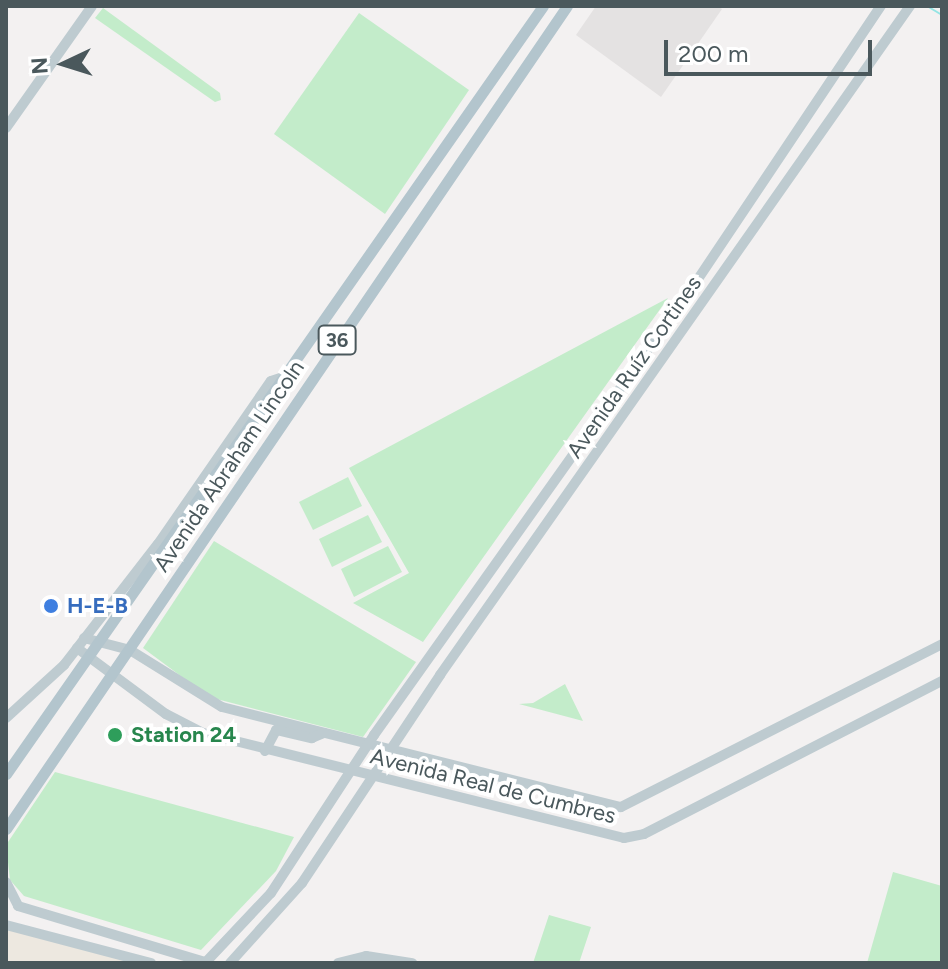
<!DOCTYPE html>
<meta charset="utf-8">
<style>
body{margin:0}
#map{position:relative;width:948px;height:969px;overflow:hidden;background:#f3f1f1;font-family:Figtree,sans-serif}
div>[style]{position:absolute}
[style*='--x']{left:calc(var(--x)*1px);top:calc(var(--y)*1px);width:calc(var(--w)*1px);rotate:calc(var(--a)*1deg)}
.commercial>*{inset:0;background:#ede8e0}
.education>*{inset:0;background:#e4e2e2}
.green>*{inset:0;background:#c3ecca}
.stream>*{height:2px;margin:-1px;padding:0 1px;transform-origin:1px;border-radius:1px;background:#94e5e4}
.secondary>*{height:10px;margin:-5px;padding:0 5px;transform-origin:5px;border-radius:5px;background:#becbd0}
.primary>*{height:11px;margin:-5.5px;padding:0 5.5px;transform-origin:5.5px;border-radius:5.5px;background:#b3c5cd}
.dots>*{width:22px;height:22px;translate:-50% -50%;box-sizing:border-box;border:4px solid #fff;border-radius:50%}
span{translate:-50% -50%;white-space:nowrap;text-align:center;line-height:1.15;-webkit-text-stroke:8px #fff;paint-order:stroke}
.shield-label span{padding:2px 6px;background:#fff;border:2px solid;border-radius:6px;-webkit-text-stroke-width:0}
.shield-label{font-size:20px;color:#4a585c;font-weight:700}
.street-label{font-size:22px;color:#4a585c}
.shop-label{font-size:22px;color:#366cbe;font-weight:700}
.left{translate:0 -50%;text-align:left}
.leisure-label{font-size:22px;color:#27864d;font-weight:700}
.frame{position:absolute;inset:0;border:8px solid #4a585c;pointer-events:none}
.north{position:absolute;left:24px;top:24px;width:80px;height:80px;-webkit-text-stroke:6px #fff;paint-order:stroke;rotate:266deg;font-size:22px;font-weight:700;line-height:32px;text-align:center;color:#4a585c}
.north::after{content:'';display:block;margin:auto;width:28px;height:36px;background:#4a585c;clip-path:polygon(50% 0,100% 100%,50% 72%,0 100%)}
.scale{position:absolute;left:664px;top:40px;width:208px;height:36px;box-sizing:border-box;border:4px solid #4a585c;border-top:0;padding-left:10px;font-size:24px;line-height:28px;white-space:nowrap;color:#4a585c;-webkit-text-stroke:6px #fff;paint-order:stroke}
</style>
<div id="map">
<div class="commercial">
<div style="clip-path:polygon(20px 929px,132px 963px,6px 963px,6px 930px)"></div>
</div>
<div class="education">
<div style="clip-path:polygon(596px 6px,717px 6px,722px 9px,661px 97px,576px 35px)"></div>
</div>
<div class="green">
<div style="clip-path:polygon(103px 8px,220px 93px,221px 100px,215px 102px,95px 18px)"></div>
<div style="clip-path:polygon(359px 13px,469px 90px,385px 214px,274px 134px)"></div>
<div style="clip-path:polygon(668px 298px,423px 642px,353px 603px,409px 573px,349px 468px)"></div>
<div style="clip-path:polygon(348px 477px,362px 506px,313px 530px,299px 502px)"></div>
<div style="clip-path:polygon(368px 515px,382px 542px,332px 567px,319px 539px)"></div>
<div style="clip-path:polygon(214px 541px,416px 662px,363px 737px,209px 697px,143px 648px)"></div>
<div style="clip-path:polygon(388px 546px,402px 572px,354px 597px,341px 569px)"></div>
<div style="clip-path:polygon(565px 684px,583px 721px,519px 704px,533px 703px)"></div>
<div style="clip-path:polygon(55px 772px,294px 837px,276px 871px,201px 950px,24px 896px,10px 880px,6px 845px)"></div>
<div style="clip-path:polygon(893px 872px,942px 886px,942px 963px,867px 963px)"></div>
<div style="clip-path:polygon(549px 915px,591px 927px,579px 963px,533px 963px)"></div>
</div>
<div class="stream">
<div style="--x:927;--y:6;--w:17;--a:31"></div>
</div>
<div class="secondary">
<div style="--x:6;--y:128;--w:149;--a:-54.8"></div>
<div style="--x:84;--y:638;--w:48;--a:14.6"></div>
<div style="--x:130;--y:650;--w:108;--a:31.8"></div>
<div style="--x:222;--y:707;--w:411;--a:14.1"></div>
<div style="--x:621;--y:807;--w:360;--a:-26.9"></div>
<div style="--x:77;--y:648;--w:111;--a:36.6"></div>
<div style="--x:166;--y:714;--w:42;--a:27.2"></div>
<div style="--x:203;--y:733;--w:434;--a:14"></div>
<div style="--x:624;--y:838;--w:20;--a:-11"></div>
<div style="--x:644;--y:834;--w:335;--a:-27.2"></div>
<div style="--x:6;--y:718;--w:79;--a:-42.4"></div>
<div style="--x:64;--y:665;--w:153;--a:-52.2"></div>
<div style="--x:158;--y:544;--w:198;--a:-55.3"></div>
<div style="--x:271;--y:381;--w:16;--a:-18"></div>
<div style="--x:265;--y:751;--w:24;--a:-62"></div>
<div style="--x:276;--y:730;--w:37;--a:13"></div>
<div style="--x:312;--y:738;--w:13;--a:-23"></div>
<div style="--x:6;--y:882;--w:27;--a:63"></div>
<div style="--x:18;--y:906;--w:198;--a:16.7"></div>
<div style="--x:6;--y:925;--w:150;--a:14.7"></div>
<div style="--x:205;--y:963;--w:96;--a:-46.7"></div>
<div style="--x:271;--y:893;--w:189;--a:-56.9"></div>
<div style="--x:374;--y:735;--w:559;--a:-54.61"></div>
<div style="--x:698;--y:279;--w:329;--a:-56.2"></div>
<div style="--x:230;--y:963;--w:108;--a:-48"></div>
<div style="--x:302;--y:883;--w:250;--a:-56.4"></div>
<div style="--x:440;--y:675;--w:818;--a:-54.91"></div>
<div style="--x:338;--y:963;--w:29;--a:-14"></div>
<div style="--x:366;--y:956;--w:47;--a:8.7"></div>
</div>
<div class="primary">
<div style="--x:6;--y:774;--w:937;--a:-55.04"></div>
<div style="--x:6;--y:829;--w:996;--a:-55.72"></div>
</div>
<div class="dots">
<div style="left:51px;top:606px;background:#3f7fe0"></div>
<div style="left:115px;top:735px;background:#2e9e5b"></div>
</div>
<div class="shield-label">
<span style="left:337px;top:340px">36</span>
</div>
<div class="street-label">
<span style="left:634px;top:367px;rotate:-55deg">Avenida Ruíz Cortines</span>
<span style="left:229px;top:466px;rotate:-56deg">Avenida Abraham Lincoln</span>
<span style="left:493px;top:786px;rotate:14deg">Avenida Real de Cumbres</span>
</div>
<div class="shop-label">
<span class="left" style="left:67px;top:606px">H-E-B</span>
</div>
<div class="leisure-label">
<span class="left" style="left:131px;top:735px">Station 24</span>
</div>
<div class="frame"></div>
<div class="north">N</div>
<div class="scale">200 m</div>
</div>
